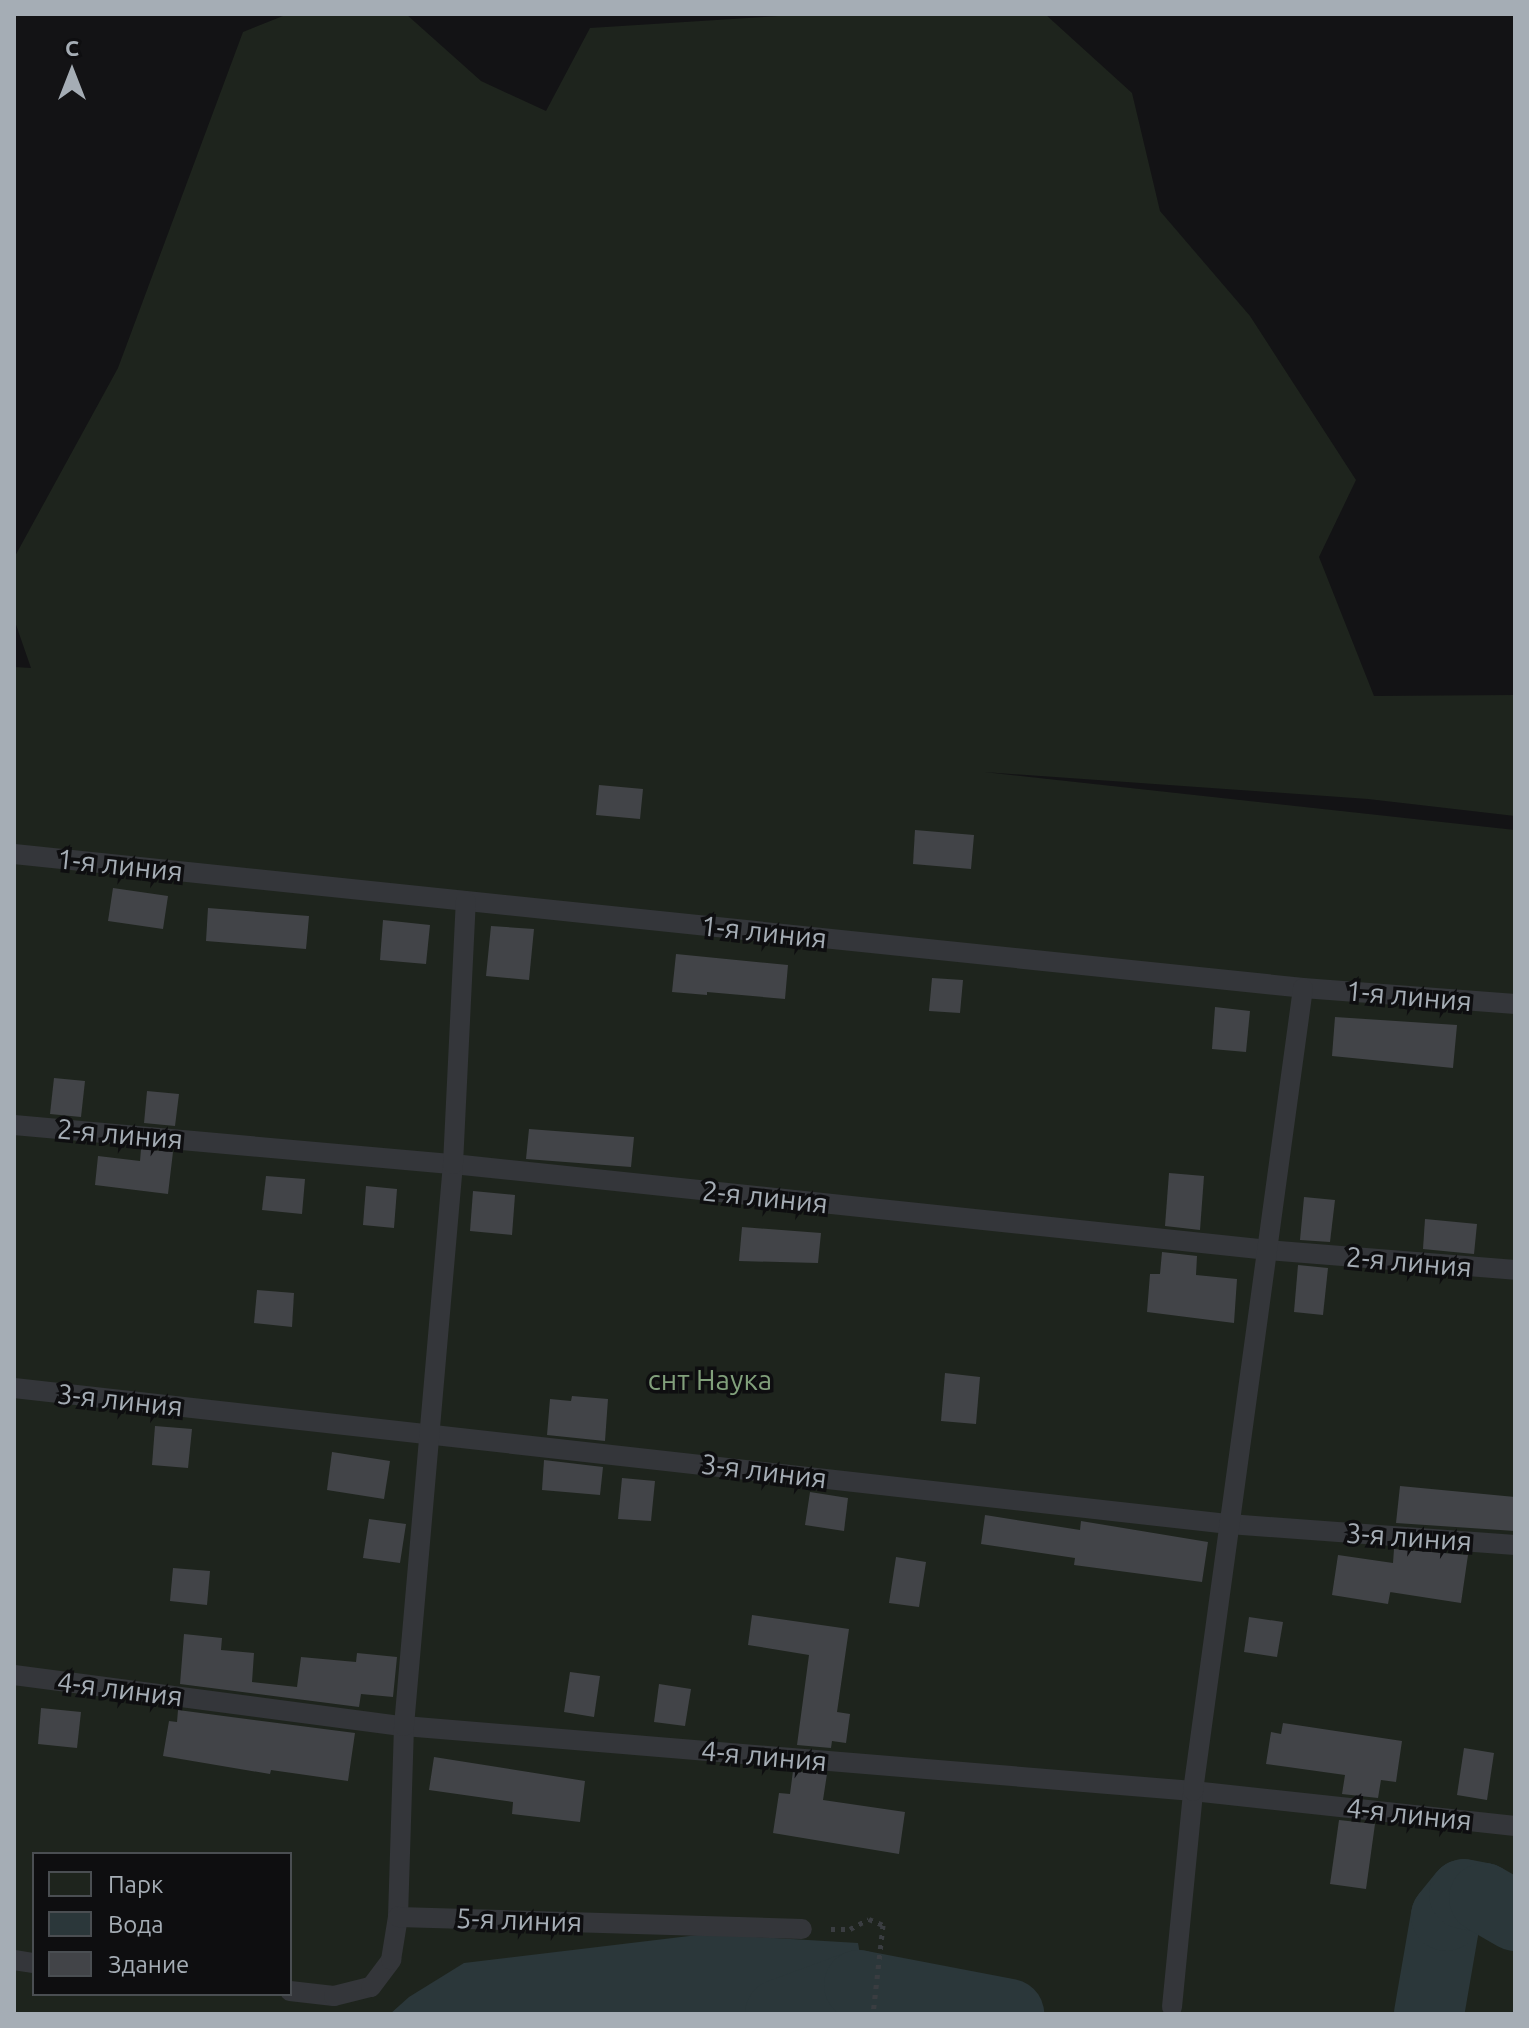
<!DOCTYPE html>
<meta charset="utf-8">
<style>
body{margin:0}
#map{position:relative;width:1529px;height:2028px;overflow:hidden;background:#131315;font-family:Ubuntu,sans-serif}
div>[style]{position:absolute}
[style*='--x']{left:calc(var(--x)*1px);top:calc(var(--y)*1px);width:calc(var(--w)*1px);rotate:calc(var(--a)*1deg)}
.green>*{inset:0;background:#1e241d}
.water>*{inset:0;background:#2b373a}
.river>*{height:70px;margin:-35px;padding:0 35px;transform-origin:35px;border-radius:35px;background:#2b373a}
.building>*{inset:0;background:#424448}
.path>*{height:5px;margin-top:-2.5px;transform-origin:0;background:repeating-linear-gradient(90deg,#3a3d41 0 4px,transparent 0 10px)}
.service>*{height:20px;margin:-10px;padding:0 10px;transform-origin:10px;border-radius:10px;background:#34363a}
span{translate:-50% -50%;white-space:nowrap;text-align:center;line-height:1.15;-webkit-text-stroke:7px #0e0e10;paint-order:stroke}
.street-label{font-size:28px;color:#a5adb5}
.park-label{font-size:28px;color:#81a07b}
.frame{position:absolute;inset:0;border:16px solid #a5adb5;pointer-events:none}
.legend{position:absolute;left:32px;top:1852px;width:260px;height:144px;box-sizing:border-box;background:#0e0e10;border:2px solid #4a4e52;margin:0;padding:10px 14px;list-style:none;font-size:24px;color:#a5adb5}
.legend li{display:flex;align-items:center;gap:16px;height:40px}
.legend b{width:40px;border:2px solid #4a4e52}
.north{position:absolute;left:32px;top:32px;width:80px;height:80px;-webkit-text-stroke:6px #0e0e10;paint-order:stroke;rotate:0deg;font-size:22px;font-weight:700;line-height:32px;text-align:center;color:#a5adb5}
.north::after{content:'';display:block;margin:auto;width:28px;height:36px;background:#a5adb5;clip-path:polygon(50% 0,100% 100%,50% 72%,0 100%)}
</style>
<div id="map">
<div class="green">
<div style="clip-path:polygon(evenodd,288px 14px,406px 14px,481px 81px,546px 111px,590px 28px,811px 14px,1045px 14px,1132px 93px,1160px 211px,1250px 316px,1356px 480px,1319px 557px,1374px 696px,1515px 695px,1515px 816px,1368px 799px,984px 772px,1515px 830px,1515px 2014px,14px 2014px,14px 667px,31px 668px,14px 619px,14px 558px,118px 368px,243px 32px,288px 14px,34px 1854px,290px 1854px,290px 1994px,34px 1994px,34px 1854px)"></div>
</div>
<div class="water">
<div style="clip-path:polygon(706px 1934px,858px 1943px,863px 1971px,851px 2014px,390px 2014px,409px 1997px,464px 1963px)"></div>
</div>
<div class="river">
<div style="--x:780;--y:2014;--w:84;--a:-20.2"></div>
<div style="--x:859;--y:1985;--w:153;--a:10.9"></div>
<div style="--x:1429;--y:2014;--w:99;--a:-80.2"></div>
<div style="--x:1446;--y:1916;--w:28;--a:-51"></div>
<div style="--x:1464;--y:1894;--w:20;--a:11"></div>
<div style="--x:1484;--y:1898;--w:36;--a:30"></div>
</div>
<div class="building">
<div style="clip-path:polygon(599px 785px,643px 789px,640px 819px,596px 815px)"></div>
<div style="clip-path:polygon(915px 830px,974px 835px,971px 869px,913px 864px)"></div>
<div style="clip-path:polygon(113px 888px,168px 896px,163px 929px,108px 921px)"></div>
<div style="clip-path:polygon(208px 908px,309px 916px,306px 949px,206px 941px)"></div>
<div style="clip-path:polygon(383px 920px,430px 925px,426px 964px,380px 960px)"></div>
<div style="clip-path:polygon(491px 926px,534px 929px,529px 980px,486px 976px)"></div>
<div style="clip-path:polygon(676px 954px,788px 965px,785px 999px,707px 992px,707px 995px,672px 992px)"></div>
<div style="clip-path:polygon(932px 978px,963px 980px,960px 1013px,929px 1011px)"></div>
<div style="clip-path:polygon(1215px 1007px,1250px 1011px,1246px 1052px,1212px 1049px)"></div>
<div style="clip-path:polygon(1335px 1017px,1457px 1025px,1453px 1068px,1332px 1056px)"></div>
<div style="clip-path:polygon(54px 1078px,85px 1081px,81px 1117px,50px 1114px)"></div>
<div style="clip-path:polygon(147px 1091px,179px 1094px,175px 1126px,144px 1123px)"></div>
<div style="clip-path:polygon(529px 1129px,634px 1137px,631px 1167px,526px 1159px)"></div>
<div style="clip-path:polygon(141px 1149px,173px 1152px,168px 1194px,95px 1185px,98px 1156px,140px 1161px)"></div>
<div style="clip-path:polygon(1169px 1173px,1204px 1176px,1200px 1230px,1165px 1226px)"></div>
<div style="clip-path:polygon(266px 1176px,305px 1179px,302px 1214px,262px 1210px)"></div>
<div style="clip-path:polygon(366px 1186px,397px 1189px,394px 1228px,363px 1225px)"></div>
<div style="clip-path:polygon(473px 1191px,515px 1195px,512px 1235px,470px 1231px)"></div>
<div style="clip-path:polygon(1304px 1197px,1335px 1200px,1330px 1242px,1300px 1240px)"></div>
<div style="clip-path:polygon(1425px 1219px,1477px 1224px,1474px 1254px,1423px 1249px)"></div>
<div style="clip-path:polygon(742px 1227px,821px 1233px,818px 1263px,739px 1261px)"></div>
<div style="clip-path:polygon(1162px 1252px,1197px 1256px,1196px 1275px,1237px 1279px,1234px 1323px,1147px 1312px,1150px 1274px,1160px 1274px)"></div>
<div style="clip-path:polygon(1298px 1265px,1328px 1268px,1323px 1315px,1294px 1312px)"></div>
<div style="clip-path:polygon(257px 1290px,294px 1293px,292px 1327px,254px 1323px)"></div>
<div style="clip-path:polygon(945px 1373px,980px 1377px,976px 1424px,941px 1421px)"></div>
<div style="clip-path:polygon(572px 1396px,608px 1399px,605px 1441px,547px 1435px,550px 1399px,571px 1401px)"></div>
<div style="clip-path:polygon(155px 1426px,192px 1429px,188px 1468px,152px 1465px)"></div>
<div style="clip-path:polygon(332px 1452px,390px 1461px,384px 1499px,327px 1490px)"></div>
<div style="clip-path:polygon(544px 1460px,603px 1467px,600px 1495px,542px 1490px)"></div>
<div style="clip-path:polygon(622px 1478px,655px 1481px,651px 1521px,618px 1519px)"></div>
<div style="clip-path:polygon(1400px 1486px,1515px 1497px,1515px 1531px,1396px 1523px)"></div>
<div style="clip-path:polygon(810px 1492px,848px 1498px,844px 1531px,805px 1525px)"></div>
<div style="clip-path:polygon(985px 1515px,1080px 1530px,1081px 1521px,1208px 1542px,1202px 1582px,1074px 1565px,1075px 1558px,981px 1544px)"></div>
<div style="clip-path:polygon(369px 1519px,406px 1524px,400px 1563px,363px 1558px)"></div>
<div style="clip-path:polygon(1394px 1549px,1468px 1555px,1461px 1603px,1390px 1592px,1391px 1588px,1388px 1604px,1332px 1595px,1338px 1555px,1393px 1563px)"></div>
<div style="clip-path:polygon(896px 1557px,926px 1562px,919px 1607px,889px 1603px)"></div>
<div style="clip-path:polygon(173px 1568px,210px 1571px,207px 1605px,170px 1601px)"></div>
<div style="clip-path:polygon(752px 1615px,849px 1629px,837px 1712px,850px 1714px,846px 1743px,832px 1741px,831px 1748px,797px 1745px,809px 1655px,748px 1645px)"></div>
<div style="clip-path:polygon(1249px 1617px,1283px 1622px,1277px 1657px,1244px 1652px)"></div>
<div style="clip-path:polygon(184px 1634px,222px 1638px,221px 1650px,254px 1653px,252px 1682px,297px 1687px,301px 1657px,356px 1662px,357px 1653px,397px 1657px,393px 1697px,361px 1694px,359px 1707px,180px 1684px)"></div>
<div style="clip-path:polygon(570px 1672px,600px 1676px,594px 1717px,564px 1712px)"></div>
<div style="clip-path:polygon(659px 1684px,691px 1689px,685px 1726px,654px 1722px)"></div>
<div style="clip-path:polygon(41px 1708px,81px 1712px,77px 1748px,38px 1744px)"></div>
<div style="clip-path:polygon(178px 1710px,355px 1733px,348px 1781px,271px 1770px,270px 1774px,163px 1756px,169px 1721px,177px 1722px)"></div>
<div style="clip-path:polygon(1283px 1723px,1402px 1741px,1396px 1782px,1381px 1780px,1378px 1798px,1342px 1794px,1345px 1775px,1266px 1764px,1271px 1732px,1281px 1734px)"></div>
<div style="clip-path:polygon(1464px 1748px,1494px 1753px,1487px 1800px,1457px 1795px)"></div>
<div style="clip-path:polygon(434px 1757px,585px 1781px,580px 1822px,512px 1814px,513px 1802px,429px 1790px)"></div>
<div style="clip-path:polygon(793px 1771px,827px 1774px,823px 1800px,905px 1812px,899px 1854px,773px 1833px,779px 1793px,790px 1794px)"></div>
<div style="clip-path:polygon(1339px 1820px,1375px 1824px,1366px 1889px,1330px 1884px)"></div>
</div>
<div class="path">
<div style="--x:831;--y:1929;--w:19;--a:0"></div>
<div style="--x:850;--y:1929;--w:21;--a:-28"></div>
<div style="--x:869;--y:1919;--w:15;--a:23"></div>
<div style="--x:883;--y:1925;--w:90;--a:96.4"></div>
</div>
<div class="service">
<div style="--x:14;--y:854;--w:1296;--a:5.93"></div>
<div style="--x:1303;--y:988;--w:213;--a:4.3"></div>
<div style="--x:14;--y:1125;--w:441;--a:5.1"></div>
<div style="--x:453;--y:1164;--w:820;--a:6.02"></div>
<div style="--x:1268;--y:1250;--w:248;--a:4.6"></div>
<div style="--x:14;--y:1388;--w:1223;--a:6.39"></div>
<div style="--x:1229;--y:1524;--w:287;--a:4.2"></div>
<div style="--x:14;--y:1675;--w:393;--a:7.5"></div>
<div style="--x:404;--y:1726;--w:792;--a:4.71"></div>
<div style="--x:1193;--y:1791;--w:324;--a:6.2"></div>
<div style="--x:398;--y:1917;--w:191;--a:-88.2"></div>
<div style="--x:404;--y:1726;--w:564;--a:-85.02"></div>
<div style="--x:453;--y:1164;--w:263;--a:-87.2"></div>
<div style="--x:14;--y:1960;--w:20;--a:9"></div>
<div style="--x:290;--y:1991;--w:44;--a:6.5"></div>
<div style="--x:334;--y:1996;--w:38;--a:-14"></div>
<div style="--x:371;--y:1987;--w:34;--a:-53"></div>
<div style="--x:391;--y:1960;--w:44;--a:-80.8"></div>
<div style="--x:398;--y:1917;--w:404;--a:1.7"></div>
<div style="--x:1172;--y:2007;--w:217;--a:-84.4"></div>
<div style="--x:1193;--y:1791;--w:810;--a:-82.2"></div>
</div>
<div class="street-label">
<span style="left:120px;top:865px;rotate:6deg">1-я линия</span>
<span style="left:764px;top:932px;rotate:6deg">1-я линия</span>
<span style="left:1409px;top:996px;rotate:5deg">1-я линия</span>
<span style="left:120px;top:1134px;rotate:5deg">2-я линия</span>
<span style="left:765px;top:1197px;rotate:6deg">2-я линия</span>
<span style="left:1409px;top:1262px;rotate:5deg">2-я линия</span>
<span style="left:120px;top:1400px;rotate:6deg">3-я линия</span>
<span style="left:764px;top:1471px;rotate:7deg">3-я линия</span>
<span style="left:1409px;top:1537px;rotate:4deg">3-я линия</span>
<span style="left:120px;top:1689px;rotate:7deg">4-я линия</span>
<span style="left:764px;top:1756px;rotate:5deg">4-я линия</span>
<span style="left:1409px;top:1814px;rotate:6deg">4-я линия</span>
<span style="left:519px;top:1920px;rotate:2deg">5-я линия</span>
</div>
<div class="park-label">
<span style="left:710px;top:1380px">снт Наука</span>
</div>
<div class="frame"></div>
<ul class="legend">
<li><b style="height:22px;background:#1e241d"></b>Парк</li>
<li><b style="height:22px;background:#2b373a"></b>Вода</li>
<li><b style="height:22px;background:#424448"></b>Здание</li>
</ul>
<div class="north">С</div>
</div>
